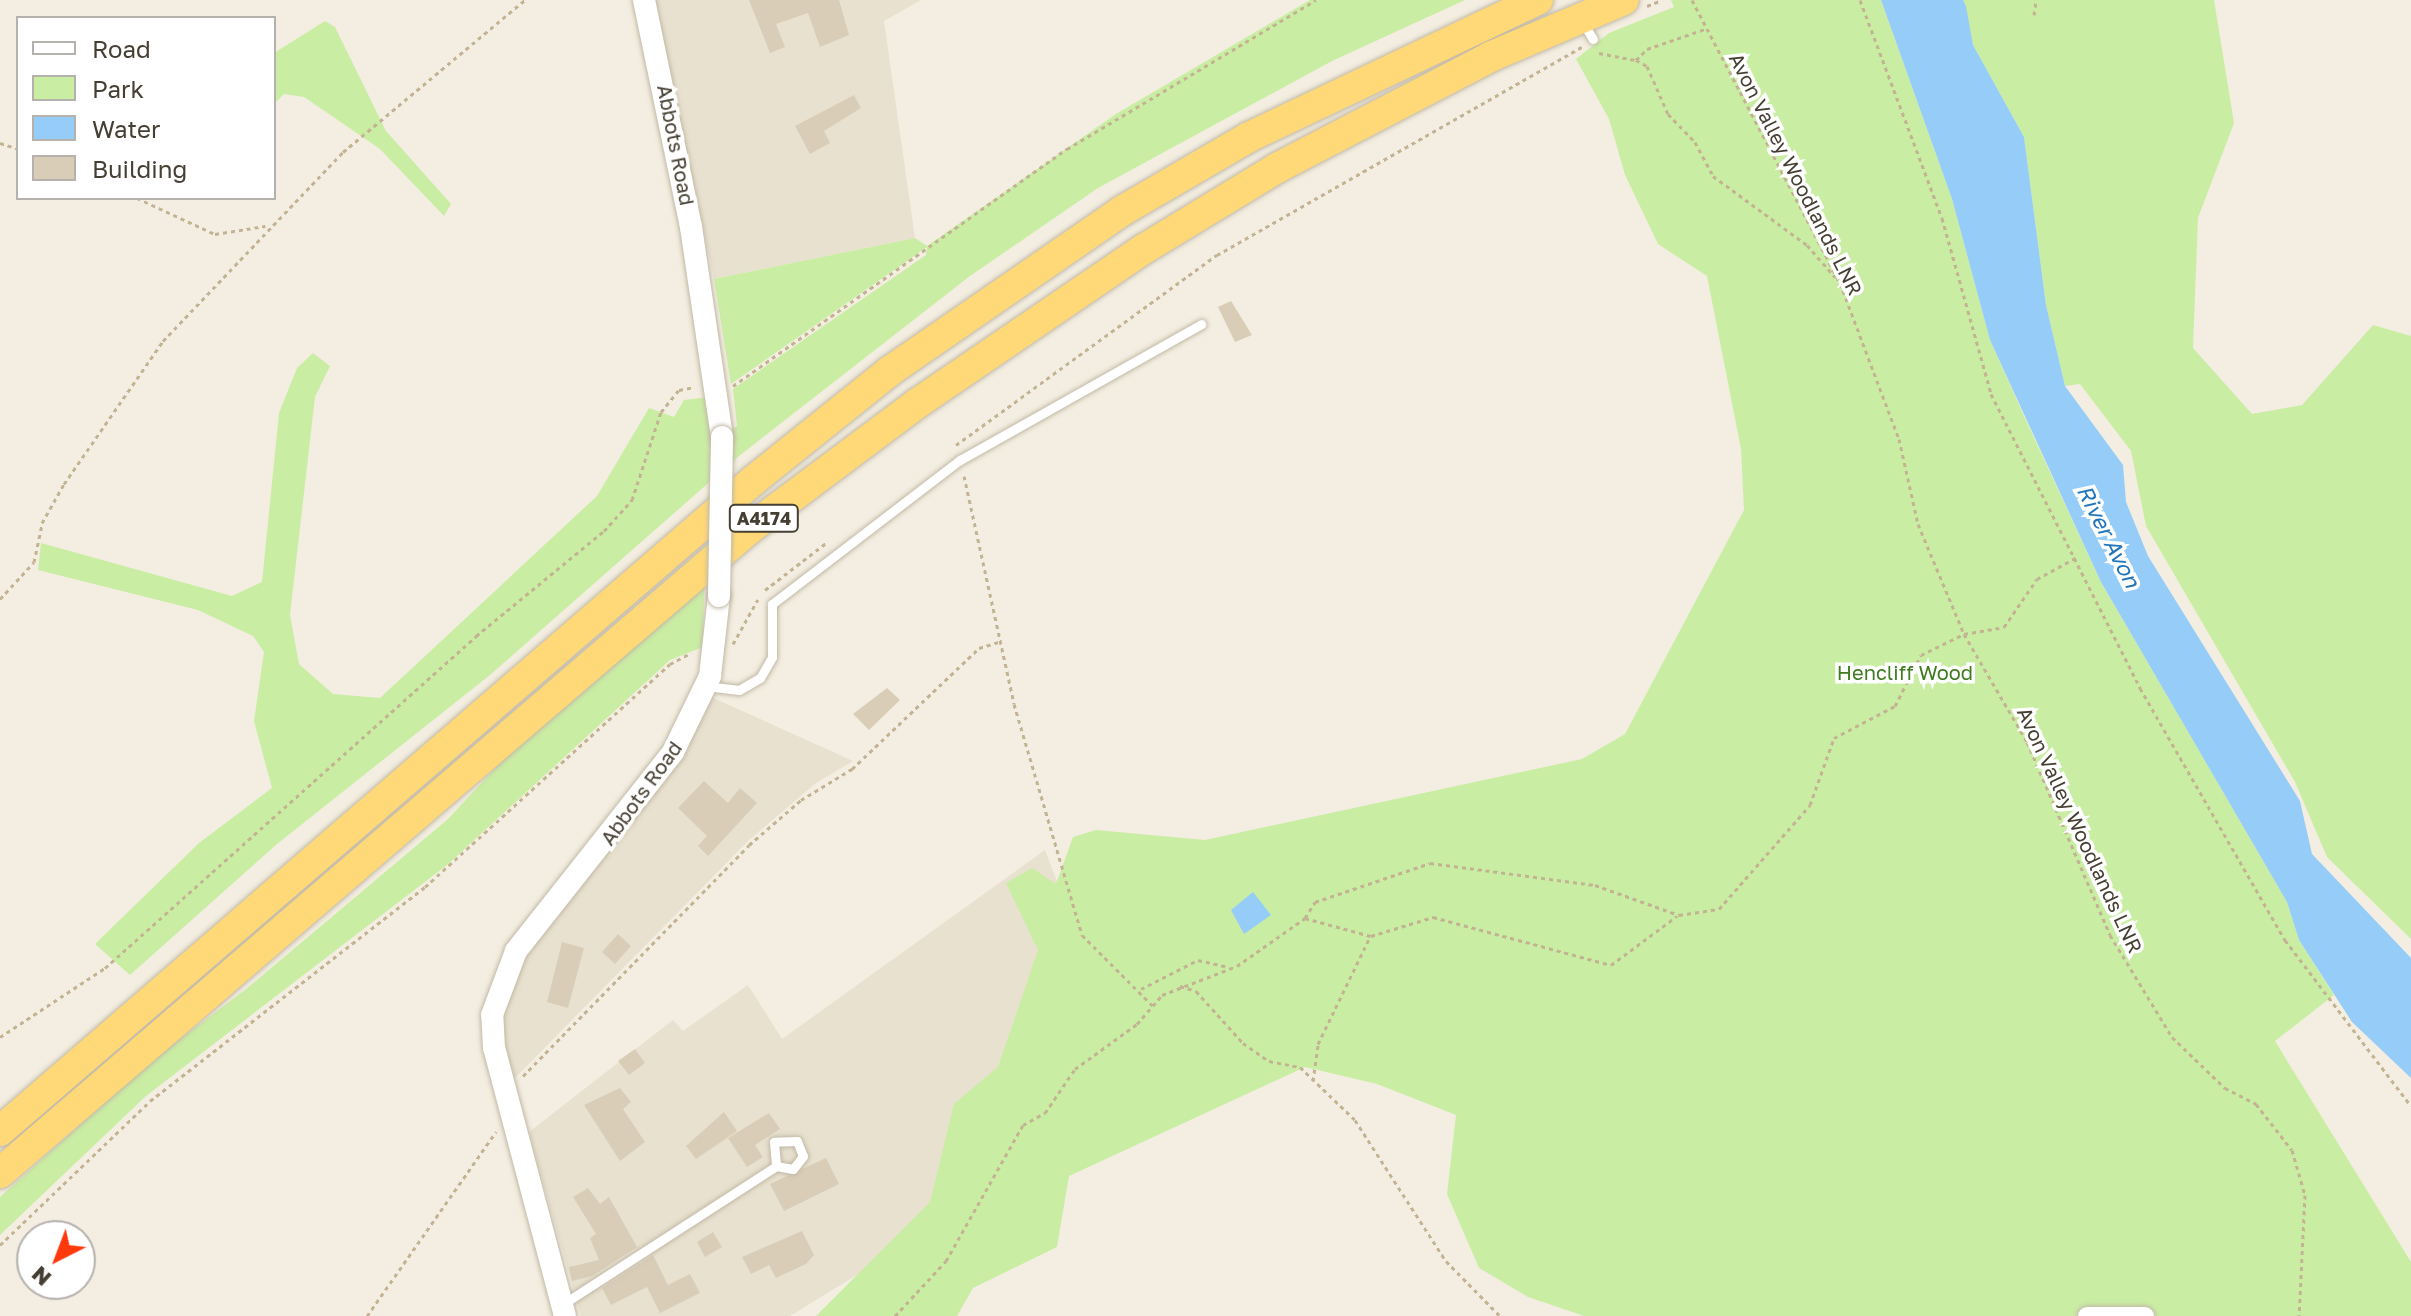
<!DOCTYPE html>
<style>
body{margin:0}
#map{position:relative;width:2411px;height:1316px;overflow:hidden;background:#f3eee1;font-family:"Golos Text",sans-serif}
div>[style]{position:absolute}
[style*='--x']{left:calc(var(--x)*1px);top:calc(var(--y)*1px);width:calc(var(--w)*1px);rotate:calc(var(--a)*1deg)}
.residential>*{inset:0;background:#e8e1cf}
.green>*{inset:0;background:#caeda4}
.water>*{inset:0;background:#95ccf8}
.building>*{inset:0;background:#d9cdb8}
.path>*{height:3px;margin-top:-1.5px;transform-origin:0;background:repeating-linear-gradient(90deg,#c3b393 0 4px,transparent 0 8px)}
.roads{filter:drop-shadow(0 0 2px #c2b9a6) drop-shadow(0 0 2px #c2b9a6)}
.service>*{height:9px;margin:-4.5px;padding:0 4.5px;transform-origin:4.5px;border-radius:4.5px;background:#fff}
.minor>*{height:18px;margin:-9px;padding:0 9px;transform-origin:9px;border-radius:9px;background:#fff}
.tertiary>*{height:22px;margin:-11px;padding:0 11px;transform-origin:11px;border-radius:11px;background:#fff}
.trunk>*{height:30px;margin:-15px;padding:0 15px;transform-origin:15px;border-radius:15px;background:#ffd977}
.bridges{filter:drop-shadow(0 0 2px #c2b9a6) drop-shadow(0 0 2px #c2b9a6)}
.tertiary-bridge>*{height:22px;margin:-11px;padding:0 11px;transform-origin:11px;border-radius:11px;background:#fff}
span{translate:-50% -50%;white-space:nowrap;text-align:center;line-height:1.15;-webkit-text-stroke:7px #fff;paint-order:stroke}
.shield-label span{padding:2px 6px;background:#fff;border:2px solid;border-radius:6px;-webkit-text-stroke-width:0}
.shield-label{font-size:18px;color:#453e32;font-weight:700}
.street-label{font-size:20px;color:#453e32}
.park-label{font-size:20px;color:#3f7c1f}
.water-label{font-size:22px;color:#2075bc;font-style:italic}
.legend{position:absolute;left:16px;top:16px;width:260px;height:184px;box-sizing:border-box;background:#fff;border:2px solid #b5b2ad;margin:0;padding:10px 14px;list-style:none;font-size:24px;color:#453e32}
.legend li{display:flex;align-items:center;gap:16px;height:40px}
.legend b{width:40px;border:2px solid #b5b2ad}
.north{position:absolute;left:16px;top:1220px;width:80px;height:80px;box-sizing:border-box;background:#fff;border:2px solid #b5b2ad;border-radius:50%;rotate:222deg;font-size:22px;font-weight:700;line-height:32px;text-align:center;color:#453e32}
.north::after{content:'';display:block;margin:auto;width:28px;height:36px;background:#ff390c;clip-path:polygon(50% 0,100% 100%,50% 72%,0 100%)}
</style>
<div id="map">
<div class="residential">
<div style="clip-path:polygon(653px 0,921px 0,884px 21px,915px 238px,714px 279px)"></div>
<div style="clip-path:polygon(709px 696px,853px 761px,816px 783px,749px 840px,512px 1081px,498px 1014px,521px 958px)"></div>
<div style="clip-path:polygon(1045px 850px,1070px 916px,944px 1211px,886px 1257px,790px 1316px,581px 1316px,529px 1132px,673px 1020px,683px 1031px,748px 985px,782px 1039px)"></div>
</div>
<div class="green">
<div style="clip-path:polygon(1310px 0,1465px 0,1332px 61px,1098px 188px,970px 276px,739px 456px,490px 675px,277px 844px,130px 975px,95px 944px,199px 843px,272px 788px,254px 721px,264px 652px,253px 636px,198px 610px,38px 570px,41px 543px,232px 596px,262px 582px,279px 413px,297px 368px,313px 353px,330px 366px,315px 397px,290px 615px,299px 664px,333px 694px,380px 698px,597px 496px,649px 408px,674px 417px,684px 400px,710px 397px,714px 442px,737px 426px,733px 389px,926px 255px,927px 247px,731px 384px,714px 279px,915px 238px,927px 246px,1116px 114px)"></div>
<div style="clip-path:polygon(1671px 0,1881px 0,1952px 199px,1990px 340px,2030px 429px,2101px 582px,2287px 902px,2299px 940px,2334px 995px,2275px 1041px,2411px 1262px,2411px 1316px,1584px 1316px,1528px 1297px,1479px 1268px,1447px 1194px,1456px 1115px,1377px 1084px,1305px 1067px,1069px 1176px,1057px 1247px,973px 1288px,957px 1316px,816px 1316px,930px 1202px,954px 1104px,998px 1067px,1038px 950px,1006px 883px,1032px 868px,1056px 884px,1073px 837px,1096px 830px,1205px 840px,1582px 759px,1625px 734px,1744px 510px,1741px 449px,1707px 276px,1658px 244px,1625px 175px,1609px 119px,1576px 59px,1609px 33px,1674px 7px)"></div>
<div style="clip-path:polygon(1963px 0,2214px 0,2234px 123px,2198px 218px,2193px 348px,2252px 414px,2302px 405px,2373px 325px,2411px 336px,2411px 939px,2327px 857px,2295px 782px,2146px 526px,2131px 451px,2080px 384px,2065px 386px,2046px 305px,2024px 137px,1973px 45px)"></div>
<div style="clip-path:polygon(325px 21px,335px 27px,386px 131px,451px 204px,444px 216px,380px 149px,304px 97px,284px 94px,274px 104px,274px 53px)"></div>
<div style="clip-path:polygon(704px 582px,703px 647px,670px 660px,447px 865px,146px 1096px,0 1235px,0 1197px,152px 1060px,245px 990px,448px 819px,539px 721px)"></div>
</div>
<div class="water">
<div style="clip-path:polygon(1881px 0,1963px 0,1966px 6px,1973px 45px,2024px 137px,2046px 305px,2065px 386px,2123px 465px,2126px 502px,2148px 556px,2300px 801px,2312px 854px,2411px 958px,2411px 1078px,2352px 1022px,2299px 940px,2287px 902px,2101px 582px,1990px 340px,1952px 199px)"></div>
<div style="clip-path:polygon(1253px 892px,1271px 915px,1244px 934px,1231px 910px)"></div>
</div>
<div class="building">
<div style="clip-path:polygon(749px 0,839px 0,849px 35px,820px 47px,808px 13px,776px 24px,785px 47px,770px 53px)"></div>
<div style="clip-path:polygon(854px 95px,861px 108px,824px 131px,830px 143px,810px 154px,795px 126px)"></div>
<div style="clip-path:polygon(1231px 301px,1252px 335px,1235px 342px,1218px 307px)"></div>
<div style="clip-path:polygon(887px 688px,900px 700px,869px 730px,853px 714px)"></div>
<div style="clip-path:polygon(704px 781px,728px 803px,740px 788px,757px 803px,708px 856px,698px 846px,707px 836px,678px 808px)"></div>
<div style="clip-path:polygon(618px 934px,631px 946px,615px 964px,602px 952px)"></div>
<div style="clip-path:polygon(562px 942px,584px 948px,568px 1008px,547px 1002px)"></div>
<div style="clip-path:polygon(635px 1049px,645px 1063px,629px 1075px,618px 1061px)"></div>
<div style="clip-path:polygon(620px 1088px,631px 1102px,623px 1109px,645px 1142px,620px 1161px,584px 1105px)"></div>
<div style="clip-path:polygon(724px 1112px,737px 1131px,696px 1159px,686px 1146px)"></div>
<div style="clip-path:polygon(769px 1113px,780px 1129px,755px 1145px,763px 1157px,747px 1167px,728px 1138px)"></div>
<div style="clip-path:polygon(826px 1158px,839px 1184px,784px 1211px,770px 1184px)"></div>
<div style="clip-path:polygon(588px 1188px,600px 1204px,609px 1197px,637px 1247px,592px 1276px,572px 1281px,569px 1267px,599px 1260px,590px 1238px,596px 1234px,573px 1197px)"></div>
<div style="clip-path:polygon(802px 1231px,814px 1255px,806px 1264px,776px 1278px,769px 1265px,751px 1274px,742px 1257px)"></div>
<div style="clip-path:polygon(713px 1232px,722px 1247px,705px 1257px,697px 1242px)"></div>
<div style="clip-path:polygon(653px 1255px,668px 1285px,690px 1274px,700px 1293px,660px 1313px,647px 1287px,611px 1305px,602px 1288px)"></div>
</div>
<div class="path">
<div style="--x:1692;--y:0;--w:319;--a:62.4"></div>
<div style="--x:1840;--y:283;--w:167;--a:69.3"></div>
<div style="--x:1899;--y:439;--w:87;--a:77.4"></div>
<div style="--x:1918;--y:524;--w:119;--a:67.3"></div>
<div style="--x:1964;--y:634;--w:125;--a:59.7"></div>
<div style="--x:2027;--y:742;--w:210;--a:66.7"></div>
<div style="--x:2110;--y:935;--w:119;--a:58.7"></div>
<div style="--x:2172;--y:1037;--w:74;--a:43.9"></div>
<div style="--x:2225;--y:1088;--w:35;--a:27"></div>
<div style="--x:2256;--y:1104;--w:58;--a:52"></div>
<div style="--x:2292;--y:1150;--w:47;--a:73.9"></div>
<div style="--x:2305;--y:1195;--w:121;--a:92.8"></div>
<div style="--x:1860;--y:0;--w:233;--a:69.4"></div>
<div style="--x:1942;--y:218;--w:183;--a:74.4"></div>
<div style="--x:1991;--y:394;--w:330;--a:63.1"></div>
<div style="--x:2140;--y:688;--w:291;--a:60.1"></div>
<div style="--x:2285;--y:940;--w:208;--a:52.8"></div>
<div style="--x:1647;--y:6;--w:16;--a:-22"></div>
<div style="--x:2034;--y:15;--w:15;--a:-82"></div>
<div style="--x:1599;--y:53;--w:38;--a:11"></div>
<div style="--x:1636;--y:60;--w:16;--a:-45"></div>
<div style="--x:1647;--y:49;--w:61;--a:-19"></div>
<div style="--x:1636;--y:60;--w:13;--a:29"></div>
<div style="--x:1647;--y:66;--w:52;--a:66.4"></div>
<div style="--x:1668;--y:114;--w:39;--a:46"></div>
<div style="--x:1695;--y:142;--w:38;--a:62"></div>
<div style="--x:1713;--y:176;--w:117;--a:36.3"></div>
<div style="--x:1807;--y:245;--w:43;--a:48.8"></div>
<div style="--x:0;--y:143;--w:19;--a:18"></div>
<div style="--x:137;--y:198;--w:86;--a:24.8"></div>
<div style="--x:215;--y:234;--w:51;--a:-9.1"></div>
<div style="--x:733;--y:386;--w:410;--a:-35.4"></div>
<div style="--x:1067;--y:149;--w:290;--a:-30.9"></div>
<div style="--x:956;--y:445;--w:323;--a:-36.1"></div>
<div style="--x:1217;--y:255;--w:422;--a:-29.7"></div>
<div style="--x:964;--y:476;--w:233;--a:77.6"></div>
<div style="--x:1014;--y:704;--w:241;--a:73.6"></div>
<div style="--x:1082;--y:935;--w:100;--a:45"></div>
<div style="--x:765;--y:590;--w:77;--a:-37.6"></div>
<div style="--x:0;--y:599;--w:50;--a:-47.4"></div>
<div style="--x:34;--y:562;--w:40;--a:-78"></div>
<div style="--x:42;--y:523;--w:45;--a:-60.6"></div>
<div style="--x:64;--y:484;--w:174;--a:-55.3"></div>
<div style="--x:163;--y:341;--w:261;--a:-46.4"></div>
<div style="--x:343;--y:152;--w:237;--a:-39.9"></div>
<div style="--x:733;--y:644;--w:51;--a:-60.9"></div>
<div style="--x:1305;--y:918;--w:68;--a:15.3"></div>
<div style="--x:1371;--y:936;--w:65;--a:-17"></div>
<div style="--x:1433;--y:917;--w:184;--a:15.1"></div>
<div style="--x:1611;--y:965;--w:82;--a:-36.6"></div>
<div style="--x:1180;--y:986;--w:17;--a:17"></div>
<div style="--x:1196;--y:991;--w:70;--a:47.9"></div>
<div style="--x:1243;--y:1043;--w:32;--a:35"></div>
<div style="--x:1269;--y:1061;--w:32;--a:11"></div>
<div style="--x:1300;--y:1067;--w:76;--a:43.9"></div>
<div style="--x:1355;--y:1120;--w:168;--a:57.2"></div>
<div style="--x:1446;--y:1261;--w:77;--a:45.5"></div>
<div style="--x:1141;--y:989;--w:64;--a:-27"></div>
<div style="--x:1198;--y:960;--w:28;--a:13"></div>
<div style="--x:0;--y:1037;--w:126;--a:-33.3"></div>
<div style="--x:105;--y:968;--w:498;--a:-41.8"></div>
<div style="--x:476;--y:636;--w:166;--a:-39.4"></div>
<div style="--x:604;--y:531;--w:42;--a:-47.9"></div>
<div style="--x:632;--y:500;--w:93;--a:-71.8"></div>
<div style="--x:661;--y:412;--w:28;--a:-51"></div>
<div style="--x:679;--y:390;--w:15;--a:-11"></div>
<div style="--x:523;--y:1076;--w:323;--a:-45.6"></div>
<div style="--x:749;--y:845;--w:69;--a:-40.9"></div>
<div style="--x:801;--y:800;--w:60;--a:-31.3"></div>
<div style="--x:852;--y:769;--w:175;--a:-43.6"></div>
<div style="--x:979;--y:648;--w:21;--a:-17"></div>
<div style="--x:1313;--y:1081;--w:37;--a:-82"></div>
<div style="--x:1318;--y:1044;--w:119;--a:-64.1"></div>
<div style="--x:0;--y:1245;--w:208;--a:-43.8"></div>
<div style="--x:150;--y:1101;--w:348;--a:-37.9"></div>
<div style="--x:425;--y:887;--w:331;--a:-42.3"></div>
<div style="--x:670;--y:664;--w:24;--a:-28"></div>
<div style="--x:367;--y:1316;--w:225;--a:-55"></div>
<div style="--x:895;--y:1316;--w:75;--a:-47.2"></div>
<div style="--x:946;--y:1261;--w:156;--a:-60.5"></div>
<div style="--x:1023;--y:1125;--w:25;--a:-29"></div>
<div style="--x:1045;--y:1113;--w:53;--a:-55.7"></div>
<div style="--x:1075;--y:1069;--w:77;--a:-36"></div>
<div style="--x:1137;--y:1024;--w:38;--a:-49"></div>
<div style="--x:1162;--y:995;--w:80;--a:-21.1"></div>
<div style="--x:1237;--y:966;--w:83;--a:-35.2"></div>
<div style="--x:1305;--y:918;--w:19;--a:-58"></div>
<div style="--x:1315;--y:902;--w:121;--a:-18.7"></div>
<div style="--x:1430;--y:863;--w:166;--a:7.6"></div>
<div style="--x:1595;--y:885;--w:89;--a:19.7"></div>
<div style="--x:1679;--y:915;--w:40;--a:-8.5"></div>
<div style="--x:1719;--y:909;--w:138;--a:-48.8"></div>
<div style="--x:1810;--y:805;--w:71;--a:-70.3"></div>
<div style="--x:1834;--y:738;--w:69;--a:-27.7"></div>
<div style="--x:1895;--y:706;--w:57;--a:-63"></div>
<div style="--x:1921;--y:655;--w:48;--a:-26"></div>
<div style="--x:1964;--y:634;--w:41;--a:-9.9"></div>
<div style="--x:2004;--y:627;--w:58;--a:-55.5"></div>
<div style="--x:2037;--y:579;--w:46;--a:-28.8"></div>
</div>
<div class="roads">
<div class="service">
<div style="--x:1582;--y:21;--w:21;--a:59"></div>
<div style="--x:706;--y:686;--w:33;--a:7"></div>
<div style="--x:739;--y:690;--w:24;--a:-30"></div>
<div style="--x:760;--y:678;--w:24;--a:-60"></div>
<div style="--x:772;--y:657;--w:53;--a:-90"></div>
<div style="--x:772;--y:604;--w:237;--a:-37.5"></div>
<div style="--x:960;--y:460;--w:277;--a:-29.4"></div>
<div style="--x:563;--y:1304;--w:254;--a:-32.9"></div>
<div style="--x:776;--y:1166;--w:17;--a:10"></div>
<div style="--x:793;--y:1169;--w:16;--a:-52"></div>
<div style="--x:803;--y:1156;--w:16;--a:-112"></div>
<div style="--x:797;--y:1141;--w:23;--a:178"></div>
<div style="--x:774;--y:1142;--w:24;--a:85"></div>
</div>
<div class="minor">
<div style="--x:2087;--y:1316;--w:58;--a:0"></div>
</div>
<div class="tertiary">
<div style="--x:644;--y:0;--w:232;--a:78.3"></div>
<div style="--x:691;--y:227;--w:212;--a:81.6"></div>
<div style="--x:565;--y:1316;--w:277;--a:-104.8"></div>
<div style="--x:494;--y:1048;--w:33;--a:-93"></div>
<div style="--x:492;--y:1015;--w:68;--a:-69.4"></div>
<div style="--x:516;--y:951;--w:253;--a:-51.7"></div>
<div style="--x:673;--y:752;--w:85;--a:-64"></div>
<div style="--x:710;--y:676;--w:81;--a:-83.6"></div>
</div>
<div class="trunk">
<div style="--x:0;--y:1131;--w:996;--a:-40.81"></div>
<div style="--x:754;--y:480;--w:174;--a:-38.7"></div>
<div style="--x:890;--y:371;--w:282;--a:-34.6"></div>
<div style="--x:1122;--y:211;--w:147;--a:-30.2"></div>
<div style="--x:1249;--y:137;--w:320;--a:-25.4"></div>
<div style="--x:0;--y:1173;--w:986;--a:-40.68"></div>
<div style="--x:748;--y:530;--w:212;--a:-36.8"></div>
<div style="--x:918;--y:403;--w:273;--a:-34.3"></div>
<div style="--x:1144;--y:249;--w:156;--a:-31.3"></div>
<div style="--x:1277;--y:168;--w:242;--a:-27.5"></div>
<div style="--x:1492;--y:56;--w:143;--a:-23"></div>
</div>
</div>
<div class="bridges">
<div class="tertiary-bridge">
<div style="--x:719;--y:596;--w:159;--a:-88.9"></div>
</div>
</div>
<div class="shield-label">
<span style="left:764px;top:518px">A4174</span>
</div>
<div class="street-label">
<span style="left:676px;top:145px;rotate:79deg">Abbots Road</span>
<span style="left:1796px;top:174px;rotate:63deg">Avon Valley Woodlands LNR</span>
<span style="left:641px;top:793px;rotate:-54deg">Abbots Road</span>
<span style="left:2080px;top:830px;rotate:65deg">Avon Valley Woodlands LNR</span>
</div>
<div class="park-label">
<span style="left:1905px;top:672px">Hencliff Wood</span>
</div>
<div class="water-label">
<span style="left:2109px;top:536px;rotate:63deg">River Avon</span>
</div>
<ul class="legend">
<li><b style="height:10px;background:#fff"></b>Road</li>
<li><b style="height:22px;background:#caeda4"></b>Park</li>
<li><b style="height:22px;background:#95ccf8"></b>Water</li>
<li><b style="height:22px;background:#d9cdb8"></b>Building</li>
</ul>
<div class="north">N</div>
</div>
